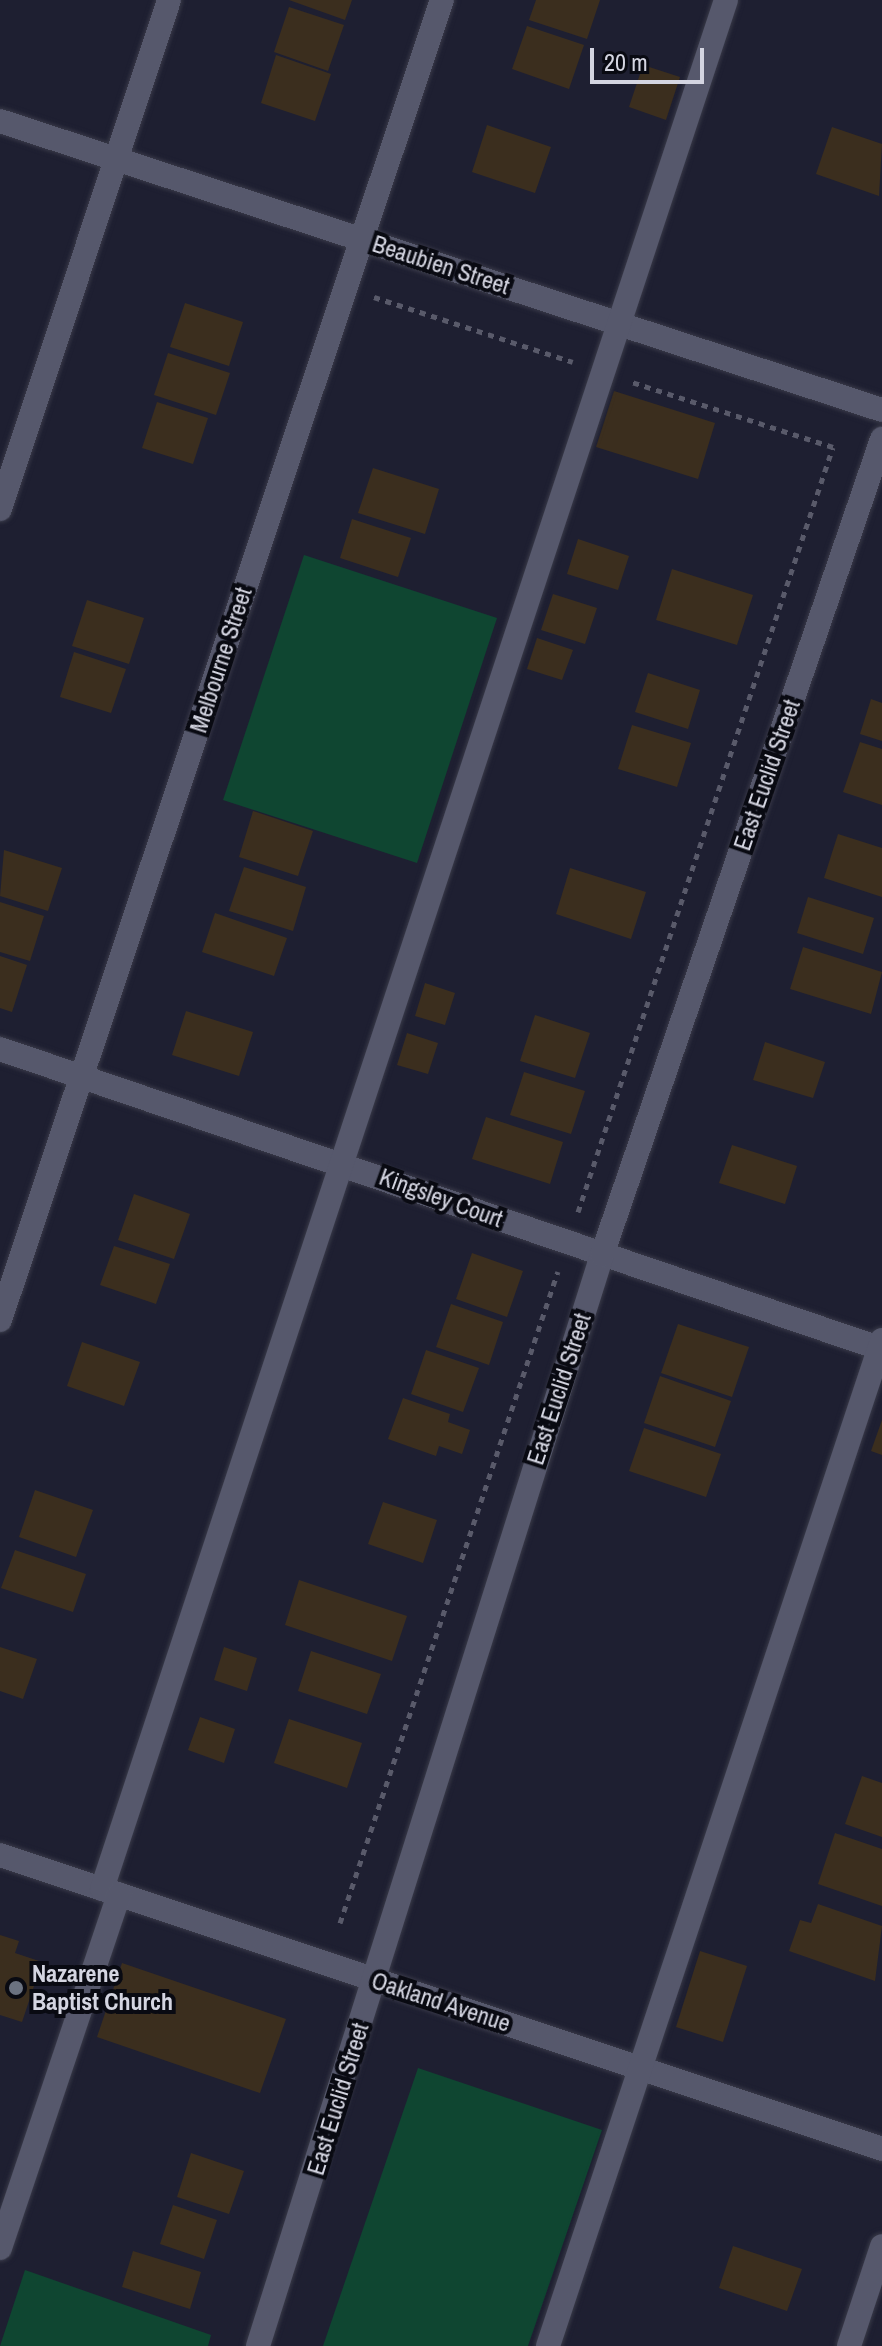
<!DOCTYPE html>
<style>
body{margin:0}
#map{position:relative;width:882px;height:2346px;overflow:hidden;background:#1e1f31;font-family:"Archivo Narrow",sans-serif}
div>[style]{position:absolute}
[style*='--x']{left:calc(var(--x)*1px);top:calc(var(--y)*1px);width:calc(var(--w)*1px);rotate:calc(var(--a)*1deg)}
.green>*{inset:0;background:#0f4631}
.building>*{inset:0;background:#3b2e1e}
.path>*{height:5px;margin-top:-2.5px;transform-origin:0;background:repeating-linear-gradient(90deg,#595a6a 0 6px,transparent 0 12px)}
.roads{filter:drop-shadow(0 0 2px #393a48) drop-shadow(0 0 2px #393a48)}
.minor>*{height:24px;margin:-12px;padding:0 12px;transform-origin:12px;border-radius:12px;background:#56586c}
.dots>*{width:22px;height:22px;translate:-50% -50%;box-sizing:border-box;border:4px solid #090a12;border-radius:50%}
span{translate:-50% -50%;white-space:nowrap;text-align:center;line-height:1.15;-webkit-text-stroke:8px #090a12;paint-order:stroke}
.street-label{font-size:24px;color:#d4d5e1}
.poi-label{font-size:24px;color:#d4d5e1;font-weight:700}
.left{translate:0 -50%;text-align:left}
.scale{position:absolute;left:590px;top:48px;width:114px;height:36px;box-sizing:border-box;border:4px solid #d4d5e1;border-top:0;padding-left:10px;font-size:24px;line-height:28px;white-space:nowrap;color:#d4d5e1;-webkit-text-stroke:6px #090a12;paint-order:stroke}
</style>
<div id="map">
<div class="green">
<div style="clip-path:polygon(304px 555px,497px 618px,417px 863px,223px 800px)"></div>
<div style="clip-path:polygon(418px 2068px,602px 2130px,528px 2346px,323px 2346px)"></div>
<div style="clip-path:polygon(25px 2270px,211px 2335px,208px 2346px,0 2346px)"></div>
</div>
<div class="building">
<div style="clip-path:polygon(289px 0,352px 0,345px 20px)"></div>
<div style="clip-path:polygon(536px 0,600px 0,587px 39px,529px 20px)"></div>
<div style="clip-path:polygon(289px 7px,344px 25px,328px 71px,274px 52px)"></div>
<div style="clip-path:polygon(527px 26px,584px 45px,569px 89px,512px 69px)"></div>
<div style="clip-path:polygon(276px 55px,331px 74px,315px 121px,261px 103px)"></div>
<div style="clip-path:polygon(643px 65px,680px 77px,666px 120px,629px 107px)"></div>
<div style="clip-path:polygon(487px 125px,551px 147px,535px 193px,472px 172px)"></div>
<div style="clip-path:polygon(832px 127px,882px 144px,879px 196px,816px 174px)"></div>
<div style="clip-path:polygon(185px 303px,243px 322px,229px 366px,170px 347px)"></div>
<div style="clip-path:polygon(168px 353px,230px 373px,216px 415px,154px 395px)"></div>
<div style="clip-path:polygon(614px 391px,715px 423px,698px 479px,596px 447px)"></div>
<div style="clip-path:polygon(157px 402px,208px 418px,193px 464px,142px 448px)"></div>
<div style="clip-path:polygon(373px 468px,439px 489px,425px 534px,358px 513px)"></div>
<div style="clip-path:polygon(352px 519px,411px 538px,398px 577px,340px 558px)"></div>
<div style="clip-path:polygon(578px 539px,629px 556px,618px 590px,567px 574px)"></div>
<div style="clip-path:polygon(672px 569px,753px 595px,737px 645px,656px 620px)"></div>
<div style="clip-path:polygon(553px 594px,597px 608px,585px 644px,541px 630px)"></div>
<div style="clip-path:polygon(87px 600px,144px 618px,129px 664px,72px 646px)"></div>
<div style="clip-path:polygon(537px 638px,573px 650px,562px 680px,527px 669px)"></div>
<div style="clip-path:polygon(74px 652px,126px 669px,111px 713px,60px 697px)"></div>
<div style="clip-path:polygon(648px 673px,700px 690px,688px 729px,635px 712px)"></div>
<div style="clip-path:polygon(871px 699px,882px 703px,882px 741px,860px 734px)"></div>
<div style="clip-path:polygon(632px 725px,691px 743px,677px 787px,618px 769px)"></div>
<div style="clip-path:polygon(860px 742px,882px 749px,882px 805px,843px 792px)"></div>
<div style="clip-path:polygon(253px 811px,313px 831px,298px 876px,239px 857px)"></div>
<div style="clip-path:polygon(838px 834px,882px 848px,882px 897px,824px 878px)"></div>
<div style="clip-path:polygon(4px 850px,62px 868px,48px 911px,0 896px)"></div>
<div style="clip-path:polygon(244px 867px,306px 887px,293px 931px,229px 911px)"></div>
<div style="clip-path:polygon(570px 868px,646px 892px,631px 939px,556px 914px)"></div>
<div style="clip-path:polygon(808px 897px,874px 918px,863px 954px,797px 933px)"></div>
<div style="clip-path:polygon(0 902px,44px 916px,30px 961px,0 952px)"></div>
<div style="clip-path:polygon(215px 913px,287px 938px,274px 976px,202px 952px)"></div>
<div style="clip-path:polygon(803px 947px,882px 972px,871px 1014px,790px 989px)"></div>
<div style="clip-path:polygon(0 956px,27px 965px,12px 1012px,0 1008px)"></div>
<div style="clip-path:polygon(425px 983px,455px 993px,445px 1025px,415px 1016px)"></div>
<div style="clip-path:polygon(186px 1011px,253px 1032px,239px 1076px,172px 1055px)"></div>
<div style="clip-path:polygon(535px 1015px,590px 1033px,575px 1078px,520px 1061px)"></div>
<div style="clip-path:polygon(407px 1033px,438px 1043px,428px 1074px,397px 1065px)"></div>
<div style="clip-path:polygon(765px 1042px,825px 1062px,813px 1098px,753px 1080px)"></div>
<div style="clip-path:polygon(524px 1072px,585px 1091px,571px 1134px,510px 1115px)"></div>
<div style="clip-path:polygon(486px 1117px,563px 1142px,550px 1184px,472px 1159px)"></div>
<div style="clip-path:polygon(732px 1145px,797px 1166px,785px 1204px,719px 1183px)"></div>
<div style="clip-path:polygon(134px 1194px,190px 1214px,174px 1259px,118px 1240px)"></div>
<div style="clip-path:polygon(114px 1246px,170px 1264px,156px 1304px,100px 1285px)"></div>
<div style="clip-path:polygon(472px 1253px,523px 1271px,507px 1317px,456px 1299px)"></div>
<div style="clip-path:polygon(451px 1304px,503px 1322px,489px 1365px,436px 1347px)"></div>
<div style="clip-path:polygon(678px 1324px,749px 1347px,732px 1397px,661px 1373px)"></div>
<div style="clip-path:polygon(82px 1342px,140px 1362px,124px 1406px,67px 1386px)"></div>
<div style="clip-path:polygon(426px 1350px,479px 1368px,463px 1412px,411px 1394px)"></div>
<div style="clip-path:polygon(660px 1376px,731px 1401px,715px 1447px,644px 1423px)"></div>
<div style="clip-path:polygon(403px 1398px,450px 1414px,448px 1422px,470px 1430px,462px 1454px,439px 1446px,436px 1456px,388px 1439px)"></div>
<div style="clip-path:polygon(882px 1420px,882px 1455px,871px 1451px)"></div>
<div style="clip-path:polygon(644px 1428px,721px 1454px,706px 1497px,629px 1471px)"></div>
<div style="clip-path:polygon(35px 1490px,93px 1510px,76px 1557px,19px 1537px)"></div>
<div style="clip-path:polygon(383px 1502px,437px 1520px,423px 1563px,368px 1544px)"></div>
<div style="clip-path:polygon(15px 1550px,86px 1574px,73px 1612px,1px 1588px)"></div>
<div style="clip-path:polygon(299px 1580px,407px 1616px,392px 1661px,285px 1625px)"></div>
<div style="clip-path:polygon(0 1647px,37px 1659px,23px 1699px,0 1691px)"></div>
<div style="clip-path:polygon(224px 1647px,257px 1658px,247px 1691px,214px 1680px)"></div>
<div style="clip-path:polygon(311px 1651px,381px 1674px,367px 1714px,298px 1691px)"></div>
<div style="clip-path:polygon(200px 1717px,235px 1729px,224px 1763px,188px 1750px)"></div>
<div style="clip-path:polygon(289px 1719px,362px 1743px,347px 1788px,274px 1763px)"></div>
<div style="clip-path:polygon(862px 1776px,882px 1783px,882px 1837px,845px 1824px)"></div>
<div style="clip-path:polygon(835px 1833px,882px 1849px,882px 1906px,818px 1884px)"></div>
<div style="clip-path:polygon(818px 1904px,882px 1926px,875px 1981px,789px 1951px,800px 1920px,811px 1923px)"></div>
<div style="clip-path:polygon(0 1935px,19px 1941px,15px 1953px,42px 1962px,22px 2022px,0 2015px)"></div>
<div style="clip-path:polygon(700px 1951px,747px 1966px,723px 2042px,676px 2027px)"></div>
<div style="clip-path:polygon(122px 1963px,286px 2019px,260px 2093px,97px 2037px)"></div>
<div style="clip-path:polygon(191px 2153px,244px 2171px,229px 2214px,177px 2197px)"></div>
<div style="clip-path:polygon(173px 2205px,217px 2220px,204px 2259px,160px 2244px)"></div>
<div style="clip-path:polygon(733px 2246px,802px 2269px,787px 2311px,719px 2288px)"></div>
<div style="clip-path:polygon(133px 2251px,201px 2272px,190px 2309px,122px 2287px)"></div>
</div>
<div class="path">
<div style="--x:374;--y:297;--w:209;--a:18.1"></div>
<div style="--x:578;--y:1212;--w:806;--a:-71.57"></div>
<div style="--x:833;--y:447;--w:211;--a:-162.1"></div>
<div style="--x:340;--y:1923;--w:687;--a:-71.51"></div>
</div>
<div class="roads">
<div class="minor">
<div style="--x:0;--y:121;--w:928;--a:18.14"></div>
<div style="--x:0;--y:509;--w:536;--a:-71.63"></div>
<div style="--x:0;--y:1049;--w:932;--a:18.79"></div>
<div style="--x:0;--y:1320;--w:1392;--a:-71.49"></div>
<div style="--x:0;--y:1855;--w:930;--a:18.43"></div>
<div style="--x:102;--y:1889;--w:1989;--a:-71.72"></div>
<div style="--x:0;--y:2248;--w:373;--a:-71.4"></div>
<div style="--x:258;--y:2346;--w:1144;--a:-72.5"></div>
<div style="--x:602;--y:1255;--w:863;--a:-71.06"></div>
<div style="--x:548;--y:2346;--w:1060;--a:-71.63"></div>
<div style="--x:849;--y:2346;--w:105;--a:-71.7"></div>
</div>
</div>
<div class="dots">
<div style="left:16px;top:1988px;background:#6b7280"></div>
</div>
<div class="street-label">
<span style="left:441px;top:265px;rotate:18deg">Beaubien Street</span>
<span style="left:221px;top:660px;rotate:-72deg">Melbourne Street</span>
<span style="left:767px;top:775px;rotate:-71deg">East Euclid Street</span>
<span style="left:441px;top:1198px;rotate:20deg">Kingsley Court</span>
<span style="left:559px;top:1389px;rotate:-72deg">East Euclid Street</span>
<span style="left:441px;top:2002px;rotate:18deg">Oakland Avenue</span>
<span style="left:338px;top:2099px;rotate:-73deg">East Euclid Street</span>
</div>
<div class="poi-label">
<span class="left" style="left:32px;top:1988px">Nazarene<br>Baptist Church</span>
</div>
<div class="scale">20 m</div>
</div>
